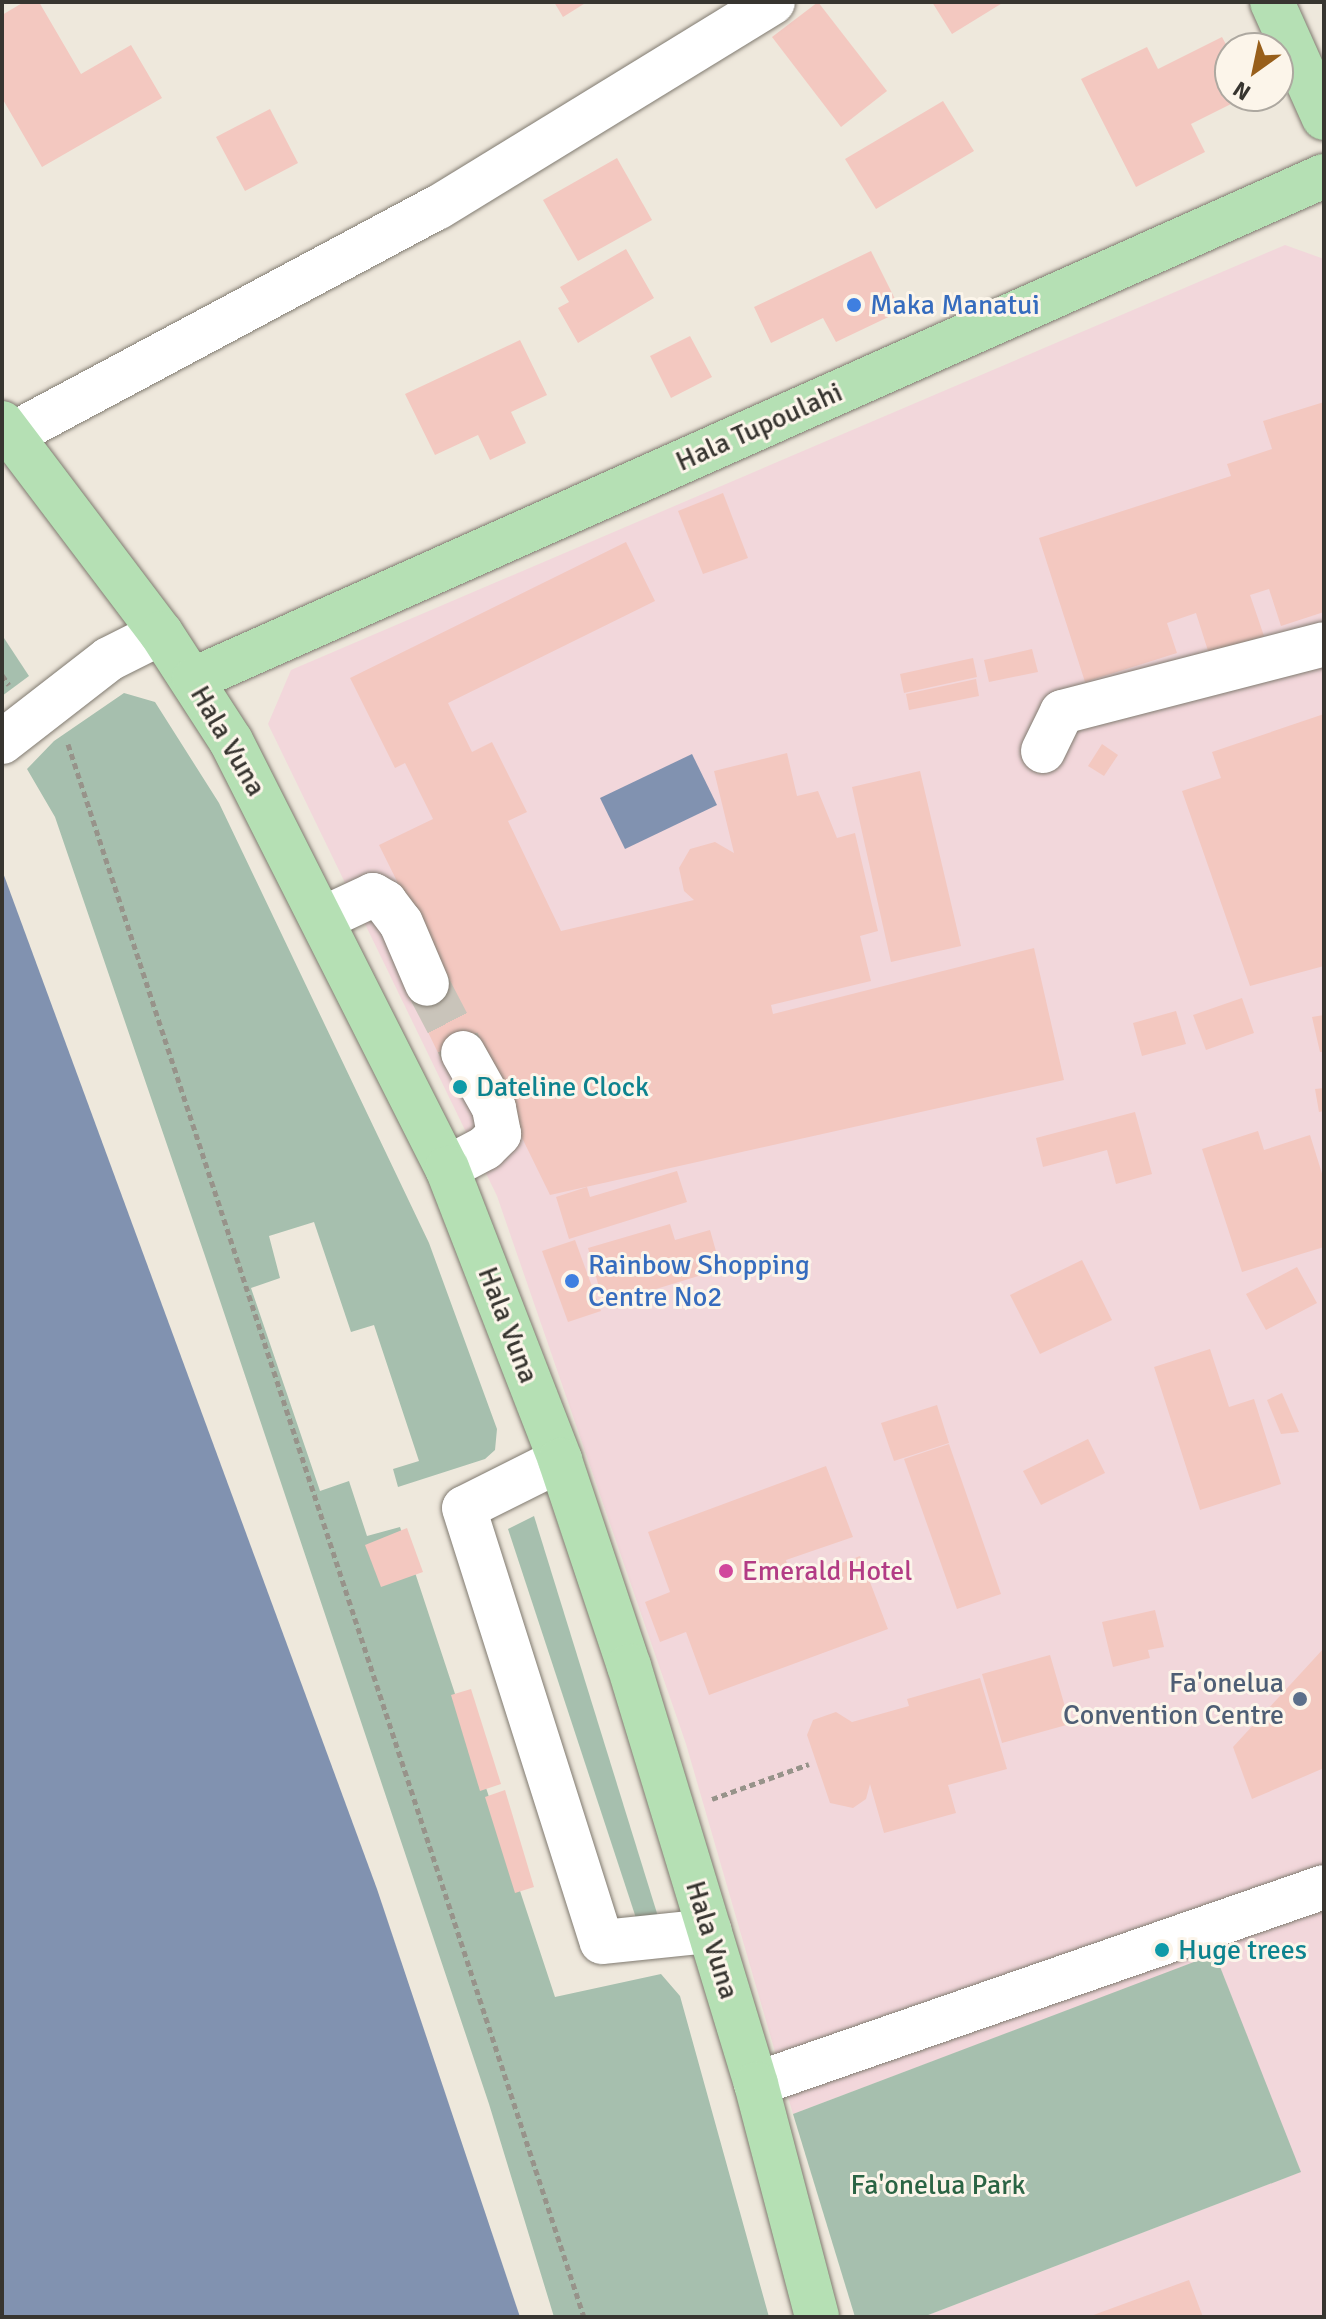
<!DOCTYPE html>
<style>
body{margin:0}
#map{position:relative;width:1326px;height:2319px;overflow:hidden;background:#eee8dc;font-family:Signika,sans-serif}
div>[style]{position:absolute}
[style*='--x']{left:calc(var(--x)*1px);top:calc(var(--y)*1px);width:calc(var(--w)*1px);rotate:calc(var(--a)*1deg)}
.commercial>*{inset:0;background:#f2d7db}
.green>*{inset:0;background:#a6bfae}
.water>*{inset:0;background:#8192b0}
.building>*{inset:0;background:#f3c8c0}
.minor-tunnel>*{height:44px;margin-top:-22px;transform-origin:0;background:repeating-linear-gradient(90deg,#c9c4ba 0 44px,transparent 0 66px)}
.path>*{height:5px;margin-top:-2.5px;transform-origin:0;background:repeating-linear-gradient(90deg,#97938a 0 6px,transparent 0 10px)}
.roads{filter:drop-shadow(0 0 2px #807a70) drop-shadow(0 0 2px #807a70)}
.minor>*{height:44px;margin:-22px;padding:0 22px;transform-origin:22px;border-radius:22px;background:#fff}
.major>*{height:44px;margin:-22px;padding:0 22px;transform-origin:22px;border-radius:22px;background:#b5e0b4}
.dots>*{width:22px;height:22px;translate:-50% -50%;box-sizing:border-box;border:4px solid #fcf5ea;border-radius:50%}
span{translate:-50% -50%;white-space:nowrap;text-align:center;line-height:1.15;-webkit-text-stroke:6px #fcf5ea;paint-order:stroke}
.shop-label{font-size:28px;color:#366cbe}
.left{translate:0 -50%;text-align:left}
.street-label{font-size:28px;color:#373530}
.culture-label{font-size:28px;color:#0d838f}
.hotel-label{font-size:28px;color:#b23c85}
.service-label{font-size:28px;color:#4e5e75}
.right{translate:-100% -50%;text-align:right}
.park-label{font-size:28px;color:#2b6444}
.frame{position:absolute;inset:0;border:4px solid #373530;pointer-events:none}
.north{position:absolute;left:1214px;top:32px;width:80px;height:80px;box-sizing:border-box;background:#fcf5ea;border:2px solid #ada8a0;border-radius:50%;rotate:213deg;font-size:22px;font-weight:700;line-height:32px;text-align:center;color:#373530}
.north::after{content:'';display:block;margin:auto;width:28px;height:36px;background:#985f1b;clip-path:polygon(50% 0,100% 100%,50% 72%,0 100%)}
</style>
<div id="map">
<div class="commercial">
<div style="clip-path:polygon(1285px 245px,1324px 259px,1324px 2317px,923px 2317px,1300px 2172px,1215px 1955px,793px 2114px,686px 1744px,497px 1196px,268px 724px,291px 670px)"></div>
</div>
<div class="green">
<div style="clip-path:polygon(2px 635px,29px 676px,2px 696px)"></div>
<div style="clip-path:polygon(124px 693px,155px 702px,219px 803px,429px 1243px,497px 1429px,495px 1450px,485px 1459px,398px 1487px,393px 1469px,419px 1461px,374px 1325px,351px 1332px,314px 1222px,269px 1236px,280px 1278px,251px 1288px,320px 1491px,349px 1481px,367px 1536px,400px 1527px,555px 1997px,661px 1974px,680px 1996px,769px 2317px,554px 2317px,489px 2104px,204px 1253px,55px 817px,27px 769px,54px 741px)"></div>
<div style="clip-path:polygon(534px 1516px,660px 1923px,636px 1918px,508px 1529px)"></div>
<div style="clip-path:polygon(1215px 1954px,1301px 2172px,923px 2317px,855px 2317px,793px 2114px)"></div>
</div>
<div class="water">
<div style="clip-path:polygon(692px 754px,717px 805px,625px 849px,600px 798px)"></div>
<div style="clip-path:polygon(2px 870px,377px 1889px,520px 2317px,2px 2317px)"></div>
</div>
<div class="building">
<div style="clip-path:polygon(24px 2px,39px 2px,81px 74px,131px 45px,162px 98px,42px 167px,2px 98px,2px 15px)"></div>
<div style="clip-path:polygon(554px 2px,587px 2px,563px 17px)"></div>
<div style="clip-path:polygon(818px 2px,887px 91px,841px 127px,772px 37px)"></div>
<div style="clip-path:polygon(932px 2px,1004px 2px,952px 34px)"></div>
<div style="clip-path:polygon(1222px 37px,1230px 52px,1230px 96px,1247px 96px,1191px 124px,1205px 152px,1136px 187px,1081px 79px,1147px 47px,1158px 69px)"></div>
<div style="clip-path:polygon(943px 101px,974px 151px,876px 209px,845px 159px)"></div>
<div style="clip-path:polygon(270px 109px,298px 163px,245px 191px,216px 137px)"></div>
<div style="clip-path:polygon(617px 158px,652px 220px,578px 261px,543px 200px)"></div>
<div style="clip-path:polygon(626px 249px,654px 298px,578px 343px,558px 308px,569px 302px,560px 287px)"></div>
<div style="clip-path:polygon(871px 251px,901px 311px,836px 342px,823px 318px,771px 343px,754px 307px)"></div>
<div style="clip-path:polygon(690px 336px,712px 377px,671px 398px,650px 356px)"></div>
<div style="clip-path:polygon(520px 340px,547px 395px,511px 412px,526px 443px,490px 460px,478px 435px,435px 455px,405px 394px)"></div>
<div style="clip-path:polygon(1324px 402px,1324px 612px,1281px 626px,1269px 589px,1250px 595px,1264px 636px,1209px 654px,1196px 613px,1167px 623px,1177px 653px,1085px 682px,1039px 538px,1231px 476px,1227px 464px,1272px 449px,1263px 421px)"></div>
<div style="clip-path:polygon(723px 493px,748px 558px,703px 574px,678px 511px)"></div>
<div style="clip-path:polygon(626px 542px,655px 601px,448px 703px,472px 752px,492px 742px,527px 812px,508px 821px,561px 931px,694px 900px,684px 891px,679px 868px,690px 849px,715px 842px,734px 853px,714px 771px,787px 753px,797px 796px,818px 791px,837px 838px,855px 833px,878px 931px,860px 936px,871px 981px,771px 1005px,773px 1014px,1034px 948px,1064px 1080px,550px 1195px,477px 1046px,443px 1063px,409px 993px,444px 976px,379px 845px,433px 819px,405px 763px,395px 768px,350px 678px)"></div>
<div style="clip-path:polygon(1032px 649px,1038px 672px,989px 682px,984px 660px)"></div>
<div style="clip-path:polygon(973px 658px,977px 677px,904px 693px,900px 674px)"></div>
<div style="clip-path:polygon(976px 679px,979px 696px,909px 710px,906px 694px)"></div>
<div style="clip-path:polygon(1324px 714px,1324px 966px,1250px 986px,1182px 791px,1221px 778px,1212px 752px)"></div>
<div style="clip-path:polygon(1102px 744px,1118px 755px,1104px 776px,1088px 766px)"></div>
<div style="clip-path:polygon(920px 771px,961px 946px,891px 962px,852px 787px)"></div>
<div style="clip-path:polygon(1242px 998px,1254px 1033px,1206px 1050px,1193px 1015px)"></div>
<div style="clip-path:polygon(1176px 1011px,1186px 1044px,1142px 1056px,1133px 1023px)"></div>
<div style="clip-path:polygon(1324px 1015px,1324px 1052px,1320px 1052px,1312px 1017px)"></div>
<div style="clip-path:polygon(1324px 1088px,1324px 1111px,1319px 1112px,1315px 1089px)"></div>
<div style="clip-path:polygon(1135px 1112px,1152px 1174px,1116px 1184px,1107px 1150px,1043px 1167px,1036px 1138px)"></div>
<div style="clip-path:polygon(1258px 1131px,1264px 1150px,1310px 1135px,1324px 1180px,1324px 1247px,1242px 1272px,1202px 1149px)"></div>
<div style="clip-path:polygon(677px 1171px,687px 1202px,569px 1239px,556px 1197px,587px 1187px,590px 1197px)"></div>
<div style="clip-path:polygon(670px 1224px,675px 1240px,710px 1230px,721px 1269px,604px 1305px,588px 1248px)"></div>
<div style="clip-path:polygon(575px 1240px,601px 1311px,568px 1322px,542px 1251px)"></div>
<div style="clip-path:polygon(1082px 1260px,1112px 1320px,1040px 1354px,1010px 1295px)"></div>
<div style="clip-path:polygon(1297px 1267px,1317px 1303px,1266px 1330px,1246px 1294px)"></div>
<div style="clip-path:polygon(1210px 1349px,1229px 1407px,1254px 1399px,1281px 1484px,1200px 1510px,1154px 1367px)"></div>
<div style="clip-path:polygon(1282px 1393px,1299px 1432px,1281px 1434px,1267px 1400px)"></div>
<div style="clip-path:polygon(937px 1405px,949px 1443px,894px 1461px,881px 1423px)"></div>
<div style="clip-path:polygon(1088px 1439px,1105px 1473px,1041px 1505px,1023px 1471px)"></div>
<div style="clip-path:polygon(949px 1444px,1001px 1594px,957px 1609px,904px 1459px)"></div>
<div style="clip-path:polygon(826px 1466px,853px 1537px,786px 1560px,792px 1582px,860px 1556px,888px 1629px,709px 1695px,686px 1632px,660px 1642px,645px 1602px,670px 1592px,648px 1532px)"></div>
<div style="clip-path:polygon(407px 1528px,423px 1572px,381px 1587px,365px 1545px)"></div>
<div style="clip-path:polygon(1155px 1610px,1164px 1647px,1148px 1650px,1150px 1658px,1113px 1667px,1102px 1622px)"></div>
<div style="clip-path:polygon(1324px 1648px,1324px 1768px,1252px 1799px,1233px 1747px)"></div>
<div style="clip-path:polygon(1050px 1655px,1070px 1724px,1002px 1743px,982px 1674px)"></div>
<div style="clip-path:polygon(980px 1678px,1007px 1769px,948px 1785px,956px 1813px,884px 1833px,870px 1784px,866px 1799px,853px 1808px,830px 1803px,807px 1735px,813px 1720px,836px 1712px,852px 1722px,909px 1706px,907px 1699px)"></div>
<div style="clip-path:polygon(471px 1689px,501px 1784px,480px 1791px,451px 1695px)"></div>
<div style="clip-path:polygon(505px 1790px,534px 1887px,515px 1893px,485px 1797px)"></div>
<div style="clip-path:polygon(1189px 2280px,1203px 2317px,1088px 2317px)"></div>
</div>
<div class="minor-tunnel">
<div style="--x:427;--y:984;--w:78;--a:62.4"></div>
</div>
<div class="path">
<div style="--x:2;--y:675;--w:12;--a:55"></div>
<div style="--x:68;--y:744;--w:1655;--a:71.84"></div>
<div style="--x:712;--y:1799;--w:103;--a:-19.8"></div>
</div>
<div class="roads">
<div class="minor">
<div style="--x:11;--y:435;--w:483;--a:-28.1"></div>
<div style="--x:437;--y:208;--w:394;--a:-31.5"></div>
<div style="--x:2;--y:742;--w:135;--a:-37.8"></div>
<div style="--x:109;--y:659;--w:58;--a:-26.6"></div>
<div style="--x:1043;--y:751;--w:43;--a:-64"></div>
<div style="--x:1062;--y:712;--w:271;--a:-14.5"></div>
<div style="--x:324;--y:918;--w:54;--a:-25.1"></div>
<div style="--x:373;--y:895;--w:14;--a:30"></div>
<div style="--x:385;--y:902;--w:26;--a:53"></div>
<div style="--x:401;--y:923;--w:66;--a:66.9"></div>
<div style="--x:447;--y:1168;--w:43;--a:-27.8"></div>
<div style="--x:485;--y:1148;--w:20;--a:-45"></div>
<div style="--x:499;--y:1134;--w:26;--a:-101"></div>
<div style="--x:494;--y:1108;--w:63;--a:-119.4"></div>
<div style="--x:560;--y:1460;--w:107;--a:153.4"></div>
<div style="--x:464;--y:1508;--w:455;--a:72.4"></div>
<div style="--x:602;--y:1942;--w:108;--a:-5.9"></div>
<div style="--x:756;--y:2084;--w:601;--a:-19.13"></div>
</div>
<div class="major">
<div style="--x:1272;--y:2;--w:127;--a:65.9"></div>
<div style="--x:2;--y:423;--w:263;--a:52.9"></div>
<div style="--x:161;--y:633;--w:129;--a:57.1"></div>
<div style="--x:231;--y:741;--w:479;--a:63.2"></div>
<div style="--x:447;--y:1168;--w:313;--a:68.8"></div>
<div style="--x:560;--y:1460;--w:217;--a:71.5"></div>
<div style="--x:629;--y:1666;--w:437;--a:73.1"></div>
<div style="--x:756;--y:2084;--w:241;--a:75.3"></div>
<div style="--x:194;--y:679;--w:1237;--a:-24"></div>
</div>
</div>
<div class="dots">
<div style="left:854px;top:305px;background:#3f7fe0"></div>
<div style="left:460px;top:1087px;background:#0f9aa8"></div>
<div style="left:572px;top:1281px;background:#3f7fe0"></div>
<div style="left:726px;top:1571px;background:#d1479c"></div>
<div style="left:1300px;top:1699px;background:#5c6f8a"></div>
<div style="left:1162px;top:1950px;background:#0f9aa8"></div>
</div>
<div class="shop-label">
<span class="left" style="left:870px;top:305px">Maka Manatui</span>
<span class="left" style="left:588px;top:1281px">Rainbow Shopping<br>Centre No2</span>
</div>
<div class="street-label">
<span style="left:759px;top:427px;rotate:-24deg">Hala Tupoulahi</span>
<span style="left:228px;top:741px;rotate:60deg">Hala Vuna</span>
<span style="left:508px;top:1325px;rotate:69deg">Hala Vuna</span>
<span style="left:712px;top:1940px;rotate:73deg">Hala Vuna</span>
</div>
<div class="culture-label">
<span class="left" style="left:476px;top:1087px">Dateline Clock</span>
<span class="left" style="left:1178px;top:1950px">Huge trees</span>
</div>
<div class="hotel-label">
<span class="left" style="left:742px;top:1571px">Emerald Hotel</span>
</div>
<div class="service-label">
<span class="right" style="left:1284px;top:1699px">Fa'onelua<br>Convention Centre</span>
</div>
<div class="park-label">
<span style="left:938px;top:2185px">Fa'onelua Park</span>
</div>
<div class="frame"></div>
<div class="north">N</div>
</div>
